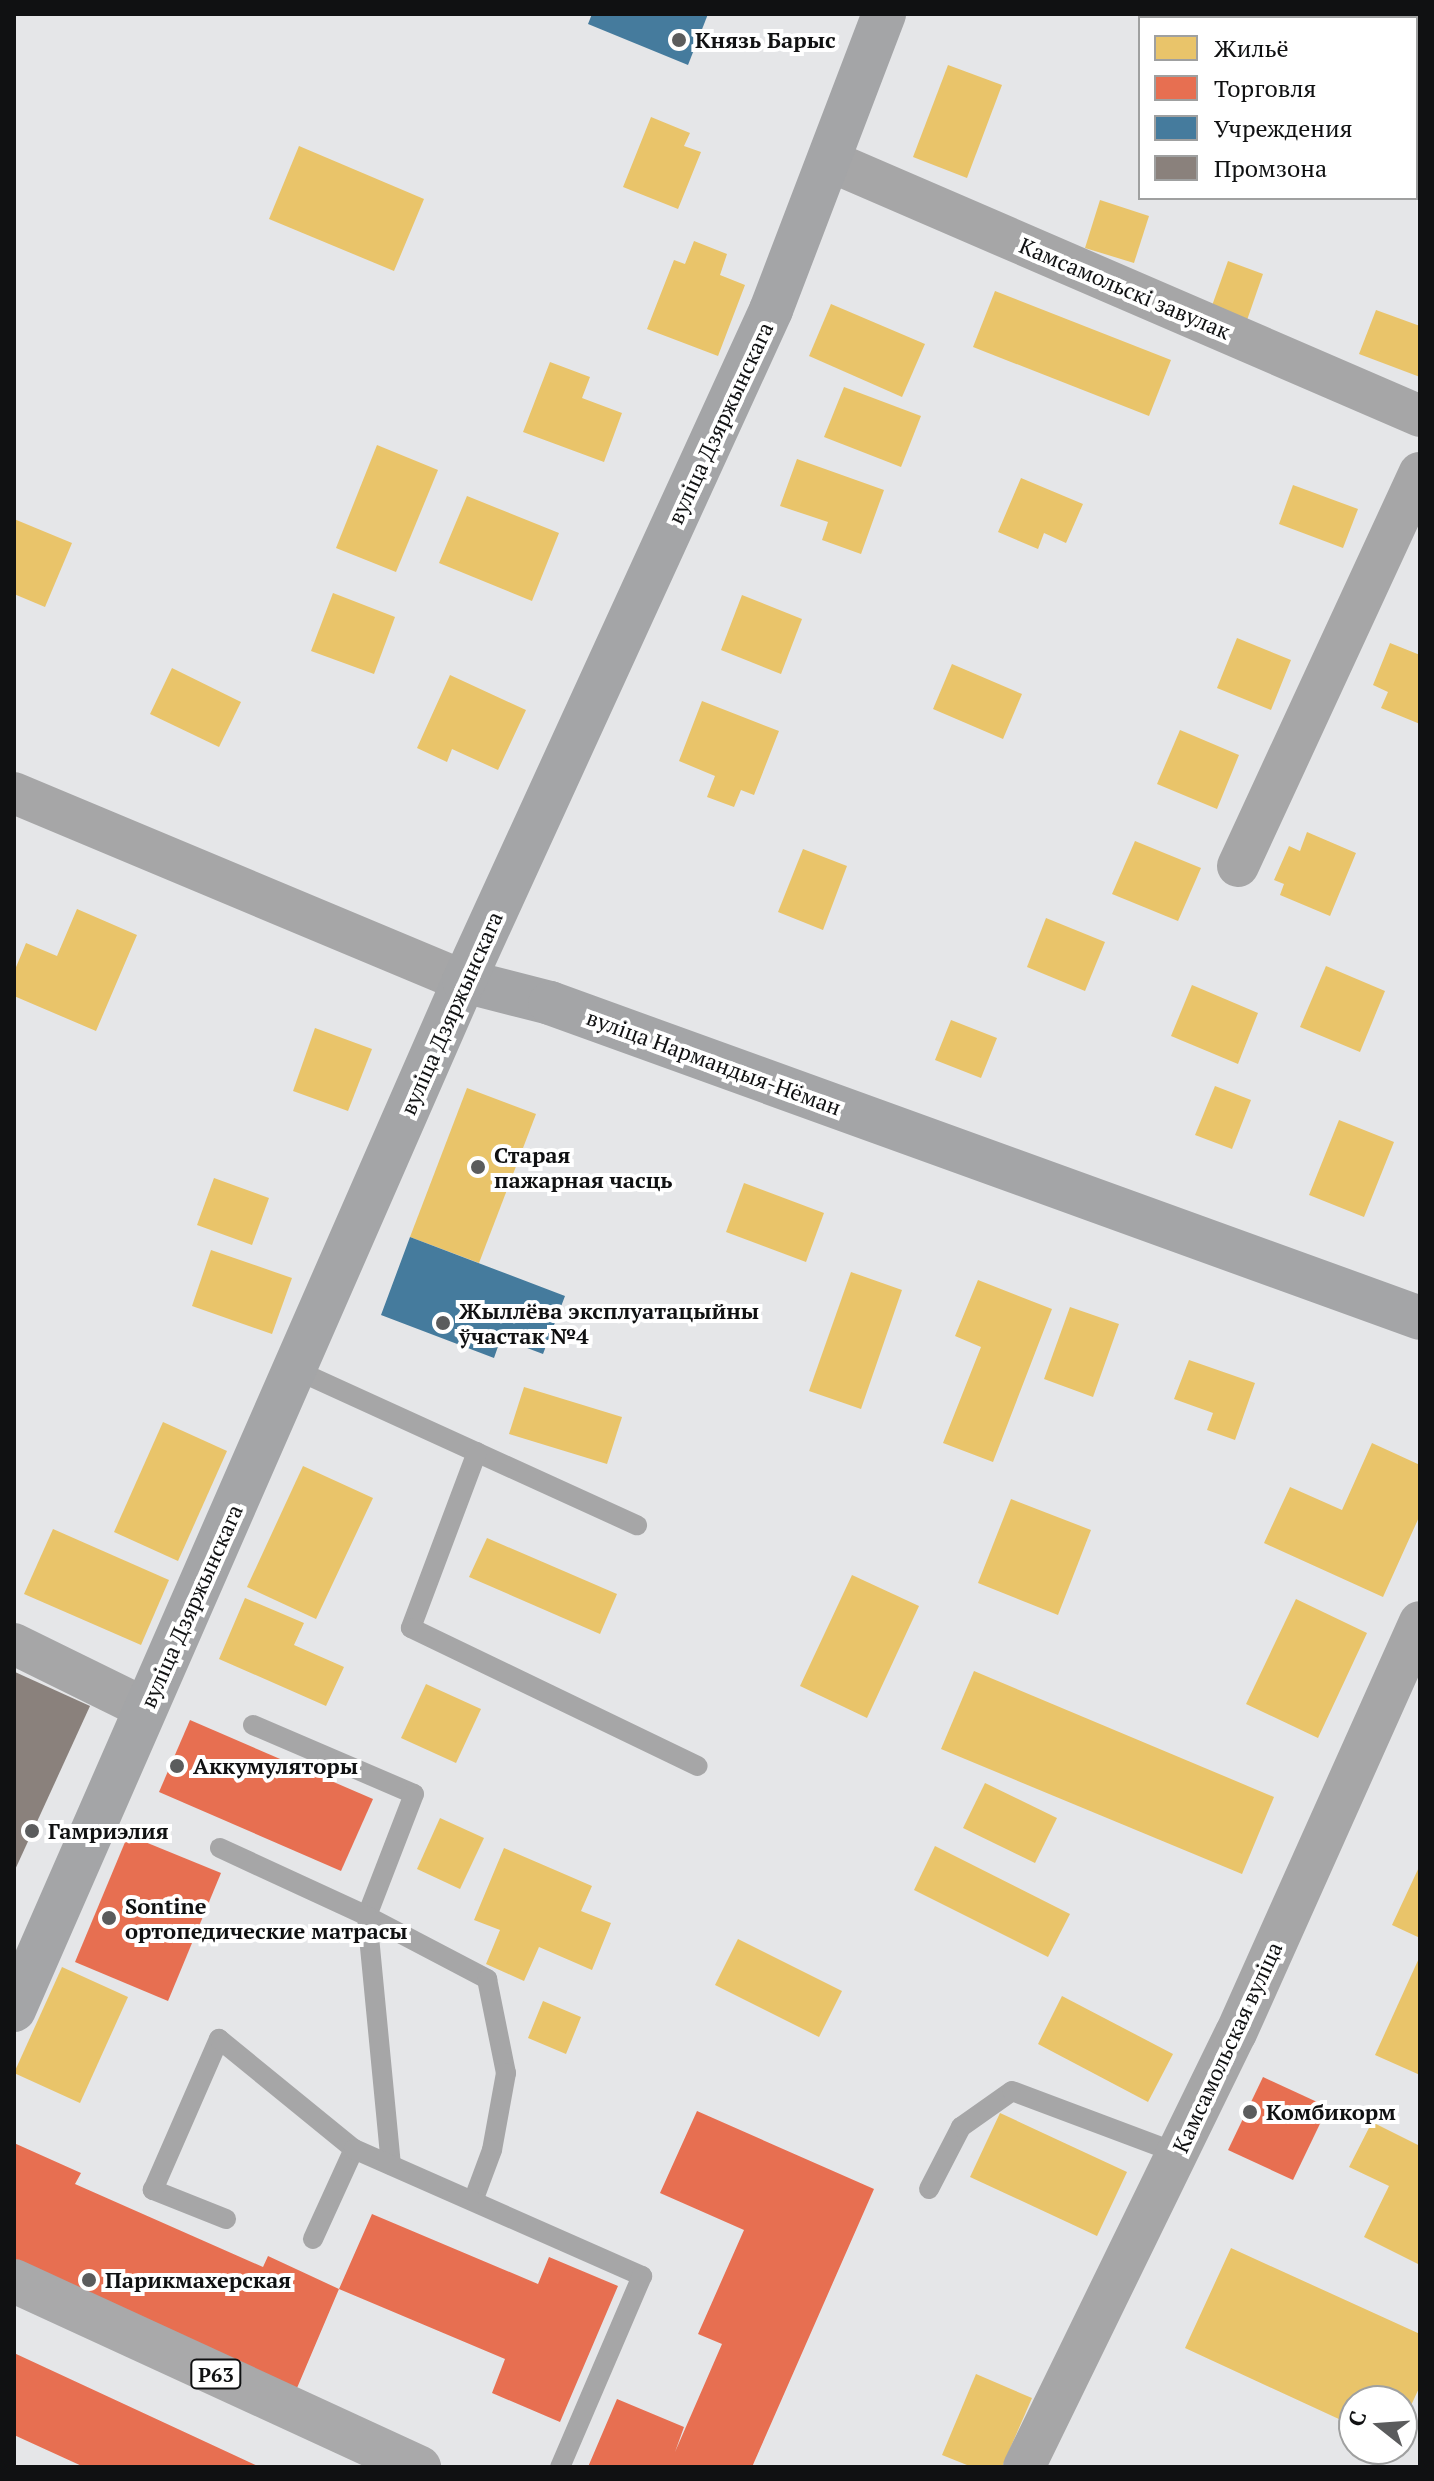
<!DOCTYPE html>
<meta charset="utf-8">
<style>
body{margin:0}
#map{position:relative;width:1434px;height:2481px;overflow:hidden;background:#e5e6e8;font-family:"PT Serif",serif}
div>[style]{position:absolute}
[style*='--x']{left:calc(var(--x)*1px);top:calc(var(--y)*1px);width:calc(var(--w)*1px);rotate:calc(var(--a)*1deg)}
.homes>*{inset:0;background:#e9c46a}
.shops>*{inset:0;background:#e76f51}
.public>*{inset:0;background:#457b9d}
.industry>*{inset:0;background:#8a817c}
.lane>*{height:20px;margin:-10px;padding:0 10px;transform-origin:10px;border-radius:10px;background:#a6a6a7}
.street>*{height:42px;margin:-21px;padding:0 21px;transform-origin:21px;border-radius:21px;background:#a6a6a7}
.secondary>*{height:44px;margin:-22px;padding:0 22px;transform-origin:22px;border-radius:22px;background:#a4a5a7}
.primary>*{height:44px;margin:-22px;padding:0 22px;transform-origin:22px;border-radius:22px;background:#a9a9aa}
.dots>*{width:22px;height:22px;translate:-50% -50%;box-sizing:border-box;border:4px solid #fff;border-radius:50%}
span{translate:-50% -50%;white-space:nowrap;text-align:center;line-height:1.15;-webkit-text-stroke:8px #fff;paint-order:stroke}
.shield-label span{padding:2px 6px;background:#fff;border:2px solid;border-radius:6px;-webkit-text-stroke-width:0}
.shield-label{font-size:20px;color:#101112;font-weight:700}
.poi-label{font-size:22px;color:#101112;font-weight:700}
.left{translate:0 -50%;text-align:left}
.street-label{font-size:22px;color:#101112}
.frame{position:absolute;inset:0;border:16px solid #101112;pointer-events:none}
.legend{position:absolute;left:1138px;top:16px;width:280px;height:184px;box-sizing:border-box;background:#fff;border:2px solid #9fa0a0;margin:0;padding:10px 14px;list-style:none;font-size:24px;color:#101112}
.legend li{display:flex;align-items:center;gap:16px;height:40px}
.legend b{width:40px;border:2px solid #9fa0a0}
.north{position:absolute;left:1338px;top:2385px;width:80px;height:80px;box-sizing:border-box;background:#fff;border:2px solid #9fa0a0;border-radius:50%;rotate:287deg;font-size:22px;font-weight:700;line-height:32px;text-align:center;color:#101112}
.north::after{content:'';display:block;margin:auto;width:28px;height:36px;background:#5b5c5d;clip-path:polygon(50% 0,100% 100%,50% 72%,0 100%)}
</style>
<div id="map">
<div class="homes">
<div style="clip-path:polygon(1194px 14px,1308px 14px,1306px 18px)"></div>
<div style="clip-path:polygon(1416px 50px,1420px 51px,1416px 141px)"></div>
<div style="clip-path:polygon(948px 65px,1002px 85px,967px 178px,913px 157px)"></div>
<div style="clip-path:polygon(651px 117px,690px 133px,684px 146px,701px 152px,678px 209px,623px 187px)"></div>
<div style="clip-path:polygon(299px 146px,424px 199px,394px 271px,269px 219px)"></div>
<div style="clip-path:polygon(1100px 200px,1149px 216px,1134px 263px,1085px 248px)"></div>
<div style="clip-path:polygon(694px 241px,727px 254px,720px 275px,745px 285px,718px 356px,647px 329px,674px 260px,685px 264px)"></div>
<div style="clip-path:polygon(1228px 261px,1263px 274px,1245px 326px,1209px 314px)"></div>
<div style="clip-path:polygon(995px 291px,1171px 360px,1149px 416px,973px 347px)"></div>
<div style="clip-path:polygon(831px 304px,925px 344px,902px 397px,809px 356px)"></div>
<div style="clip-path:polygon(1376px 310px,1420px 326px,1420px 377px,1359px 354px)"></div>
<div style="clip-path:polygon(550px 362px,590px 377px,582px 398px,622px 413px,604px 462px,523px 432px)"></div>
<div style="clip-path:polygon(844px 387px,921px 416px,901px 467px,824px 437px)"></div>
<div style="clip-path:polygon(377px 445px,438px 470px,396px 572px,336px 548px)"></div>
<div style="clip-path:polygon(797px 459px,884px 490px,861px 554px,822px 540px,828px 522px,780px 506px)"></div>
<div style="clip-path:polygon(1021px 478px,1083px 504px,1066px 543px,1044px 533px,1038px 549px,998px 532px)"></div>
<div style="clip-path:polygon(1293px 485px,1358px 509px,1343px 548px,1279px 524px)"></div>
<div style="clip-path:polygon(467px 496px,559px 533px,532px 601px,439px 563px)"></div>
<div style="clip-path:polygon(14px 519px,72px 543px,45px 607px,14px 594px)"></div>
<div style="clip-path:polygon(333px 593px,395px 617px,374px 674px,311px 651px)"></div>
<div style="clip-path:polygon(742px 595px,802px 619px,781px 674px,721px 650px)"></div>
<div style="clip-path:polygon(1237px 638px,1291px 660px,1271px 710px,1217px 688px)"></div>
<div style="clip-path:polygon(1390px 643px,1420px 655px,1420px 724px,1381px 708px,1388px 692px,1373px 685px)"></div>
<div style="clip-path:polygon(952px 664px,1022px 694px,1003px 739px,933px 709px)"></div>
<div style="clip-path:polygon(172px 668px,241px 702px,219px 747px,150px 714px)"></div>
<div style="clip-path:polygon(450px 675px,526px 710px,498px 770px,452px 749px,447px 762px,417px 748px)"></div>
<div style="clip-path:polygon(702px 701px,779px 731px,754px 795px,741px 790px,734px 807px,707px 797px,715px 776px,679px 761px)"></div>
<div style="clip-path:polygon(1180px 730px,1239px 755px,1217px 809px,1157px 784px)"></div>
<div style="clip-path:polygon(1307px 832px,1356px 853px,1330px 916px,1280px 895px,1284px 884px,1274px 880px,1289px 846px,1300px 851px)"></div>
<div style="clip-path:polygon(1135px 841px,1201px 868px,1178px 921px,1112px 894px)"></div>
<div style="clip-path:polygon(803px 849px,847px 866px,823px 930px,778px 912px)"></div>
<div style="clip-path:polygon(77px 909px,137px 935px,96px 1031px,14px 996px,14px 972px,26px 943px,57px 956px)"></div>
<div style="clip-path:polygon(1046px 918px,1105px 942px,1085px 991px,1027px 967px)"></div>
<div style="clip-path:polygon(1326px 966px,1385px 991px,1360px 1052px,1300px 1027px)"></div>
<div style="clip-path:polygon(1192px 985px,1258px 1013px,1238px 1064px,1171px 1036px)"></div>
<div style="clip-path:polygon(951px 1020px,997px 1038px,981px 1078px,935px 1060px)"></div>
<div style="clip-path:polygon(315px 1028px,372px 1049px,348px 1111px,293px 1091px)"></div>
<div style="clip-path:polygon(1215px 1086px,1251px 1100px,1232px 1149px,1195px 1135px)"></div>
<div style="clip-path:polygon(467px 1088px,536px 1114px,479px 1263px,410px 1237px)"></div>
<div style="clip-path:polygon(1339px 1120px,1394px 1142px,1364px 1217px,1309px 1195px)"></div>
<div style="clip-path:polygon(214px 1178px,269px 1198px,252px 1245px,197px 1225px)"></div>
<div style="clip-path:polygon(744px 1183px,824px 1213px,806px 1262px,726px 1232px)"></div>
<div style="clip-path:polygon(211px 1250px,292px 1278px,272px 1334px,192px 1306px)"></div>
<div style="clip-path:polygon(851px 1272px,902px 1290px,861px 1409px,809px 1391px)"></div>
<div style="clip-path:polygon(978px 1280px,1052px 1309px,993px 1462px,943px 1443px,981px 1347px,955px 1336px)"></div>
<div style="clip-path:polygon(1070px 1307px,1119px 1324px,1093px 1397px,1044px 1379px)"></div>
<div style="clip-path:polygon(1189px 1360px,1255px 1383px,1235px 1440px,1207px 1430px,1213px 1413px,1174px 1399px)"></div>
<div style="clip-path:polygon(524px 1387px,622px 1417px,607px 1464px,509px 1434px)"></div>
<div style="clip-path:polygon(163px 1422px,227px 1451px,178px 1561px,114px 1532px)"></div>
<div style="clip-path:polygon(1372px 1443px,1420px 1465px,1420px 1515px,1383px 1597px,1264px 1543px,1290px 1487px,1342px 1510px)"></div>
<div style="clip-path:polygon(303px 1466px,373px 1498px,316px 1619px,247px 1587px)"></div>
<div style="clip-path:polygon(1011px 1499px,1091px 1530px,1058px 1615px,978px 1583px)"></div>
<div style="clip-path:polygon(53px 1529px,169px 1580px,141px 1645px,24px 1594px)"></div>
<div style="clip-path:polygon(487px 1538px,617px 1594px,600px 1634px,469px 1577px)"></div>
<div style="clip-path:polygon(852px 1575px,919px 1606px,867px 1718px,800px 1686px)"></div>
<div style="clip-path:polygon(245px 1598px,304px 1623px,294px 1645px,344px 1667px,326px 1706px,219px 1659px)"></div>
<div style="clip-path:polygon(1296px 1599px,1367px 1633px,1318px 1738px,1246px 1704px)"></div>
<div style="clip-path:polygon(974px 1671px,1274px 1797px,1242px 1874px,941px 1749px)"></div>
<div style="clip-path:polygon(426px 1684px,481px 1709px,456px 1763px,401px 1738px)"></div>
<div style="clip-path:polygon(985px 1783px,1057px 1818px,1035px 1863px,963px 1828px)"></div>
<div style="clip-path:polygon(440px 1818px,484px 1838px,460px 1889px,417px 1869px)"></div>
<div style="clip-path:polygon(935px 1846px,1070px 1914px,1048px 1957px,914px 1890px)"></div>
<div style="clip-path:polygon(504px 1848px,592px 1886px,581px 1911px,611px 1923px,592px 1970px,539px 1947px,524px 1981px,486px 1964px,500px 1930px,474px 1920px)"></div>
<div style="clip-path:polygon(1420px 1865px,1420px 1938px,1392px 1925px)"></div>
<div style="clip-path:polygon(738px 1939px,842px 1991px,819px 2037px,715px 1985px)"></div>
<div style="clip-path:polygon(1420px 1956px,1420px 2075px,1375px 2055px)"></div>
<div style="clip-path:polygon(62px 1967px,128px 1997px,80px 2103px,14px 2073px)"></div>
<div style="clip-path:polygon(1062px 1996px,1173px 2054px,1148px 2102px,1038px 2044px)"></div>
<div style="clip-path:polygon(543px 2001px,581px 2017px,566px 2054px,528px 2038px)"></div>
<div style="clip-path:polygon(1000px 2113px,1127px 2172px,1097px 2236px,970px 2177px)"></div>
<div style="clip-path:polygon(1372px 2122px,1420px 2146px,1420px 2265px,1364px 2237px,1389px 2186px,1349px 2167px)"></div>
<div style="clip-path:polygon(1231px 2248px,1420px 2334px,1420px 2386px,1402px 2425px,1402px 2401px,1354px 2401px,1354px 2426px,1185px 2348px)"></div>
<div style="clip-path:polygon(976px 2374px,1032px 2398px,1002px 2467px,972px 2467px,942px 2455px)"></div>
</div>
<div class="shops">
<div style="clip-path:polygon(190px 1720px,373px 1799px,341px 1871px,159px 1792px)"></div>
<div style="clip-path:polygon(128px 1835px,221px 1873px,168px 2001px,75px 1962px)"></div>
<div style="clip-path:polygon(1263px 2077px,1328px 2107px,1293px 2180px,1228px 2150px)"></div>
<div style="clip-path:polygon(697px 2111px,874px 2189px,752px 2467px,588px 2467px,617px 2399px,684px 2427px,675px 2452px,722px 2344px,698px 2334px,744px 2230px,660px 2193px)"></div>
<div style="clip-path:polygon(14px 2143px,81px 2173px,75px 2184px,263px 2267px,268px 2256px,339px 2289px,297px 2388px,14px 2262px)"></div>
<div style="clip-path:polygon(372px 2214px,538px 2284px,549px 2257px,618px 2286px,560px 2422px,492px 2393px,505px 2359px,339px 2289px)"></div>
<div style="clip-path:polygon(14px 2353px,193px 2436px,260px 2467px,84px 2467px,14px 2435px)"></div>
</div>
<div class="public">
<div style="clip-path:polygon(592px 14px,708px 14px,688px 65px,588px 24px)"></div>
<div style="clip-path:polygon(410px 1237px,565px 1296px,543px 1354px,501px 1338px,494px 1358px,381px 1315px)"></div>
</div>
<div class="industry">
<div style="clip-path:polygon(15px 1672px,90px 1706px,14px 1872px,14px 1675px)"></div>
</div>
<div class="lane">
<div style="--x:294;--y:1369;--w:377;--a:24.5"></div>
<div style="--x:477;--y:1452;--w:188;--a:110.6"></div>
<div style="--x:411;--y:1628;--w:318;--a:25.7"></div>
<div style="--x:253;--y:1725;--w:175;--a:23.2"></div>
<div style="--x:414;--y:1794;--w:131;--a:111.1"></div>
<div style="--x:367;--y:1916;--w:136;--a:27.7"></div>
<div style="--x:487;--y:1979;--w:96;--a:78.6"></div>
<div style="--x:506;--y:2073;--w:78;--a:100.3"></div>
<div style="--x:492;--y:2150;--w:54;--a:110.4"></div>
<div style="--x:220;--y:1848;--w:162;--a:24.8"></div>
<div style="--x:367;--y:1916;--w:250;--a:84.5"></div>
<div style="--x:929;--y:2189;--w:70;--a:-62.7"></div>
<div style="--x:961;--y:2127;--w:62;--a:-35.2"></div>
<div style="--x:1012;--y:2091;--w:176;--a:20.6"></div>
<div style="--x:226;--y:2219;--w:79;--a:-158.3"></div>
<div style="--x:153;--y:2190;--w:165;--a:-66.4"></div>
<div style="--x:219;--y:2039;--w:174;--a:39.2"></div>
<div style="--x:313;--y:2239;--w:99;--a:-65.5"></div>
<div style="--x:354;--y:2149;--w:315;--a:23.8"></div>
<div style="--x:642;--y:2276;--w:208;--a:113.2"></div>
</div>
<div class="street">
<div style="--x:830;--y:161;--w:643;--a:23.37"></div>
<div style="--x:14;--y:793;--w:488;--a:22.7"></div>
<div style="--x:1238;--y:866;--w:433;--a:-65.2"></div>
<div style="--x:14;--y:1644;--w:147;--a:26.2"></div>
<div style="--x:1024;--y:2467;--w:483;--a:-64"></div>
<div style="--x:1236;--y:2033;--w:450;--a:-65.9"></div>
</div>
<div class="secondary">
<div style="--x:464;--y:981;--w:89;--a:14.3"></div>
<div style="--x:550;--y:1003;--w:925;--a:19.9"></div>
<div style="--x:14;--y:2010;--w:1123;--a:-66.38"></div>
<div style="--x:464;--y:981;--w:738;--a:-65.41"></div>
<div style="--x:771;--y:310;--w:317;--a:-69.1"></div>
</div>
<div class="primary">
<div style="--x:14;--y:2281;--w:446;--a:24.7"></div>
</div>
<div class="dots">
<div style="left:679px;top:40px;background:#5b5c5d"></div>
<div style="left:478px;top:1167px;background:#5b5c5d"></div>
<div style="left:443px;top:1323px;background:#5b5c5d"></div>
<div style="left:177px;top:1766px;background:#5b5c5d"></div>
<div style="left:32px;top:1831px;background:#5b5c5d"></div>
<div style="left:109px;top:1918px;background:#5b5c5d"></div>
<div style="left:1250px;top:2112px;background:#5b5c5d"></div>
<div style="left:89px;top:2280px;background:#5b5c5d"></div>
</div>
<div class="shield-label">
<span style="left:216px;top:2374px">Р63</span>
</div>
<div class="poi-label">
<span class="left" style="left:695px;top:40px">Князь Барыс</span>
<span class="left" style="left:494px;top:1167px">Старая<br>пажарная часць</span>
<span class="left" style="left:459px;top:1323px">Жыллёва эксплуатацыйны<br>ўчастак №4</span>
<span class="left" style="left:193px;top:1766px">Аккумуляторы</span>
<span class="left" style="left:48px;top:1831px">Гамриэлия</span>
<span class="left" style="left:125px;top:1918px">Sontine<br>ортопедические матрасы</span>
<span class="left" style="left:1266px;top:2112px">Комбикорм</span>
<span class="left" style="left:105px;top:2280px">Парикмахерская</span>
</div>
<div class="street-label">
<span style="left:1125px;top:288px;rotate:23deg">Камсамольскі завулак</span>
<span style="left:720px;top:423px;rotate:-65deg">вуліца Дзяржынскага</span>
<span style="left:451px;top:1013px;rotate:-66deg">вуліца Дзяржынскага</span>
<span style="left:714px;top:1062px;rotate:20deg">вуліца Нармандыя-Нёман</span>
<span style="left:191px;top:1606px;rotate:-66deg">вуліца Дзяржынскага</span>
<span style="left:1227px;top:2047px;rotate:-65deg">Камсамольская вуліца</span>
</div>
<div class="frame"></div>
<ul class="legend">
<li><b style="height:22px;background:#e9c46a"></b>Жильё</li>
<li><b style="height:22px;background:#e76f51"></b>Торговля</li>
<li><b style="height:22px;background:#457b9d"></b>Учреждения</li>
<li><b style="height:22px;background:#8a817c"></b>Промзона</li>
</ul>
<div class="north">С</div>
</div>
